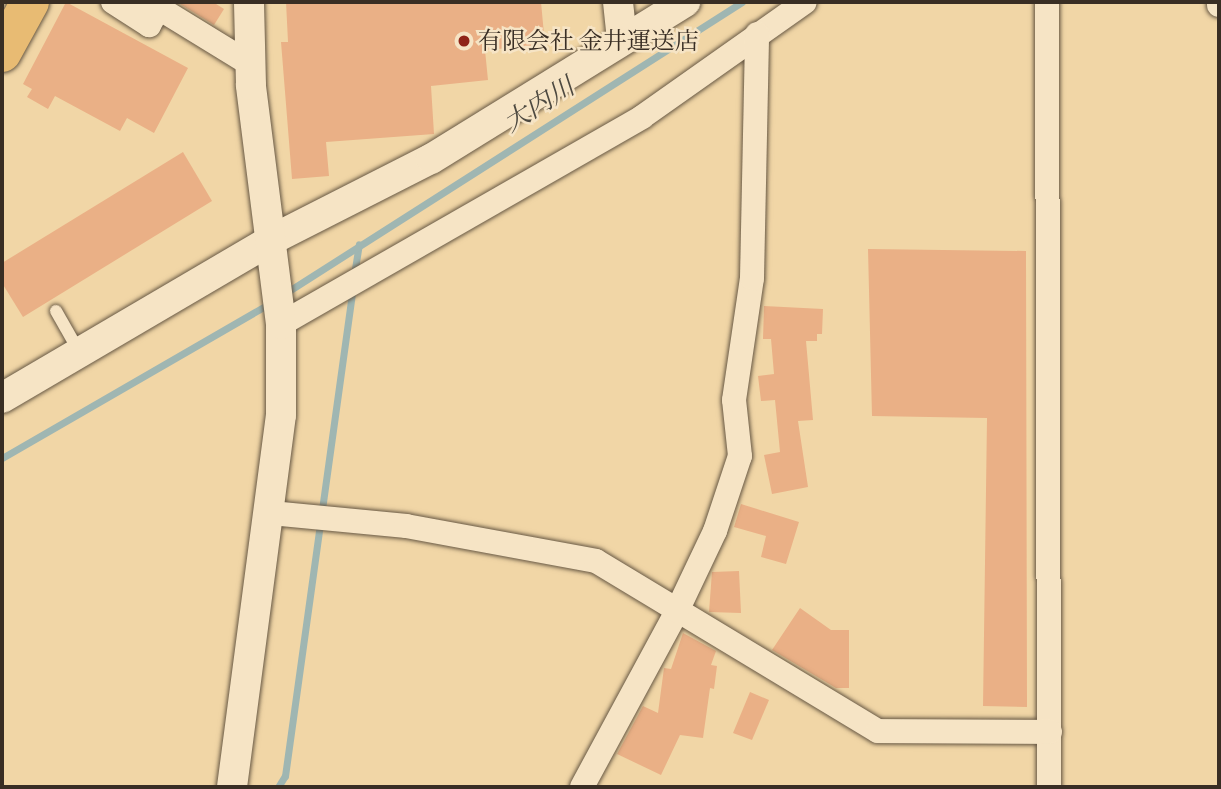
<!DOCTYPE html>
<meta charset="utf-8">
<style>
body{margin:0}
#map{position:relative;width:1221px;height:789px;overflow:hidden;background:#f1d6a6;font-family:"EB Garamond","Noto Serif JP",serif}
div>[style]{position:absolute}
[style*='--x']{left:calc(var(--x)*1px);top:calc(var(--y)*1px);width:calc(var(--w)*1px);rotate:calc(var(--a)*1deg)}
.stream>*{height:7px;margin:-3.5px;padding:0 3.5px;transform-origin:3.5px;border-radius:3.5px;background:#9fb6b2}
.building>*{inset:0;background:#eab086}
.roads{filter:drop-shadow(0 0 2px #675844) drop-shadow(0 0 2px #675844)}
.service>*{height:12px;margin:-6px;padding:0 6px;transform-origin:6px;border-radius:6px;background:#f6e4c5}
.minor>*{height:24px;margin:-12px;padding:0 12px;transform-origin:12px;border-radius:12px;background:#f6e4c5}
.tertiary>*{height:30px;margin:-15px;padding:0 15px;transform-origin:15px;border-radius:15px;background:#f6e4c5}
.trunk>*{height:38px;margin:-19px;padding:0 19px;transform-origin:19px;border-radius:19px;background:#e8bb73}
.dots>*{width:19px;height:19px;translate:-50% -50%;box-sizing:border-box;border:4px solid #f6e4c5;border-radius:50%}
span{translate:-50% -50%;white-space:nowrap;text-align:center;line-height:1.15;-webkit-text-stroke:5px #f6e4c5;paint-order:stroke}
.poi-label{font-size:24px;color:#392e24}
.left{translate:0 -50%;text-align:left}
.water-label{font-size:26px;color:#4d4940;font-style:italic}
.frame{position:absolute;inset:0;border:4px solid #392e24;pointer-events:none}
</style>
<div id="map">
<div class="stream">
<div style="--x:354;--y:275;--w:31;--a:-81"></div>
<div style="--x:284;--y:294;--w:543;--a:-32.52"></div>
<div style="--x:2;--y:458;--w:310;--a:-30"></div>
<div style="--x:278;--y:787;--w:13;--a:-58"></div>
<div style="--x:285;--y:776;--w:490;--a:-82.1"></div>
</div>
<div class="building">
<div style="clip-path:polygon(66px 2px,188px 68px,154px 133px,127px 118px,120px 131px,55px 96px,48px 109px,27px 97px,32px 89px,23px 84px)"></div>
<div style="clip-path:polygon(177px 2px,213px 2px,224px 9px,214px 25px)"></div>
<div style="clip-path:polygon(286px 2px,541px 2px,545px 45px,485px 50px,488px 80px,431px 86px,434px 134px,326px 142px,329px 176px,292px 179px,281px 42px,288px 42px)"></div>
<div style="clip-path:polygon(183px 152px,212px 201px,23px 317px,2px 283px,2px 263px)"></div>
<div style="clip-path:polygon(868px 249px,1026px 251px,1027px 707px,983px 706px,987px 418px,872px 416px)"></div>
<div style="clip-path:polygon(764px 306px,823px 309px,822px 334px,817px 334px,817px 341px,806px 341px,813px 420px,798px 421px,808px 487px,772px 494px,764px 455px,780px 452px,775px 400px,761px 401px,758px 376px,774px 374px,771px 339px,763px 339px)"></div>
<div style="clip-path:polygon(741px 504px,799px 522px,786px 564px,761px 557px,766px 536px,734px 527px)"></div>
<div style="clip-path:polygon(739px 571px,741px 613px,709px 612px,712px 572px)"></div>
<div style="clip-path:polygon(800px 608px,831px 630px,849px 630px,849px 688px,836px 688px,772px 650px)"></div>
<div style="clip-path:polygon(683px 633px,716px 651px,711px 665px,717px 666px,714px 689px,710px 688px,703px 738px,680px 735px,661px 775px,617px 754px,643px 706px,658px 713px,664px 668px,671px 669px)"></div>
<div style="clip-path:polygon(750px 692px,769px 700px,752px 740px,733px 733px)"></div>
</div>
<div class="roads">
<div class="service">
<div style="--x:56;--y:311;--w:48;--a:60.3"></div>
</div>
<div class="minor">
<div style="--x:113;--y:2;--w:43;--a:32.6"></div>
<div style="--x:149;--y:25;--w:20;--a:-60"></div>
<div style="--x:149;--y:2;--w:119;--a:31.5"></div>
<div style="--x:1047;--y:2;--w:785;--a:89.85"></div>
<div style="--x:1219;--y:2;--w:3;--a:90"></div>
<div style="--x:281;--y:324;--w:416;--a:-29.8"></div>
<div style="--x:642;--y:117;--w:199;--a:-35.2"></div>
<div style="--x:271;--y:513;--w:136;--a:5.5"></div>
<div style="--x:406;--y:526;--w:193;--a:10.4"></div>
<div style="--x:596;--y:561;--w:329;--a:31.1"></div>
<div style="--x:878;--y:731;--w:172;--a:0.3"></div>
<div style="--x:582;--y:787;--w:200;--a:-61.6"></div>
<div style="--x:677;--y:611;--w:89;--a:-64.6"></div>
<div style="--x:715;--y:531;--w:79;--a:-71.6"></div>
<div style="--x:740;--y:456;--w:56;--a:-96.1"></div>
<div style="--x:734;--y:400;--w:123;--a:-81.6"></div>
<div style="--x:752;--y:278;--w:244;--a:-88.8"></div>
</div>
<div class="tertiary">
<div style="--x:618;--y:2;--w:37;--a:84"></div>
<div style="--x:2;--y:398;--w:312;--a:-30.4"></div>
<div style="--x:271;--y:240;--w:179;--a:-26.9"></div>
<div style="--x:431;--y:159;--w:299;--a:-31.7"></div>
<div style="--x:232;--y:787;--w:375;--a:-82.5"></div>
<div style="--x:281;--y:415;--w:91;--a:-90"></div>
<div style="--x:281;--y:324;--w:241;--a:-97.2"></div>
<div style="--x:251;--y:85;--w:83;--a:-91.4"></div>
</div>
<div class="trunk">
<div style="--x:2;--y:53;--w:58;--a:-61.2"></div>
</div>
</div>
<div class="dots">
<div style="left:464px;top:41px;background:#8f2418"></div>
</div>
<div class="poi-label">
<span class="left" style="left:478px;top:41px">有限会社 金井運送店</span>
</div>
<div class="water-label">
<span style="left:539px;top:105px;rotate:-32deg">大内川</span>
</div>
<div class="frame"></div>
</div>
